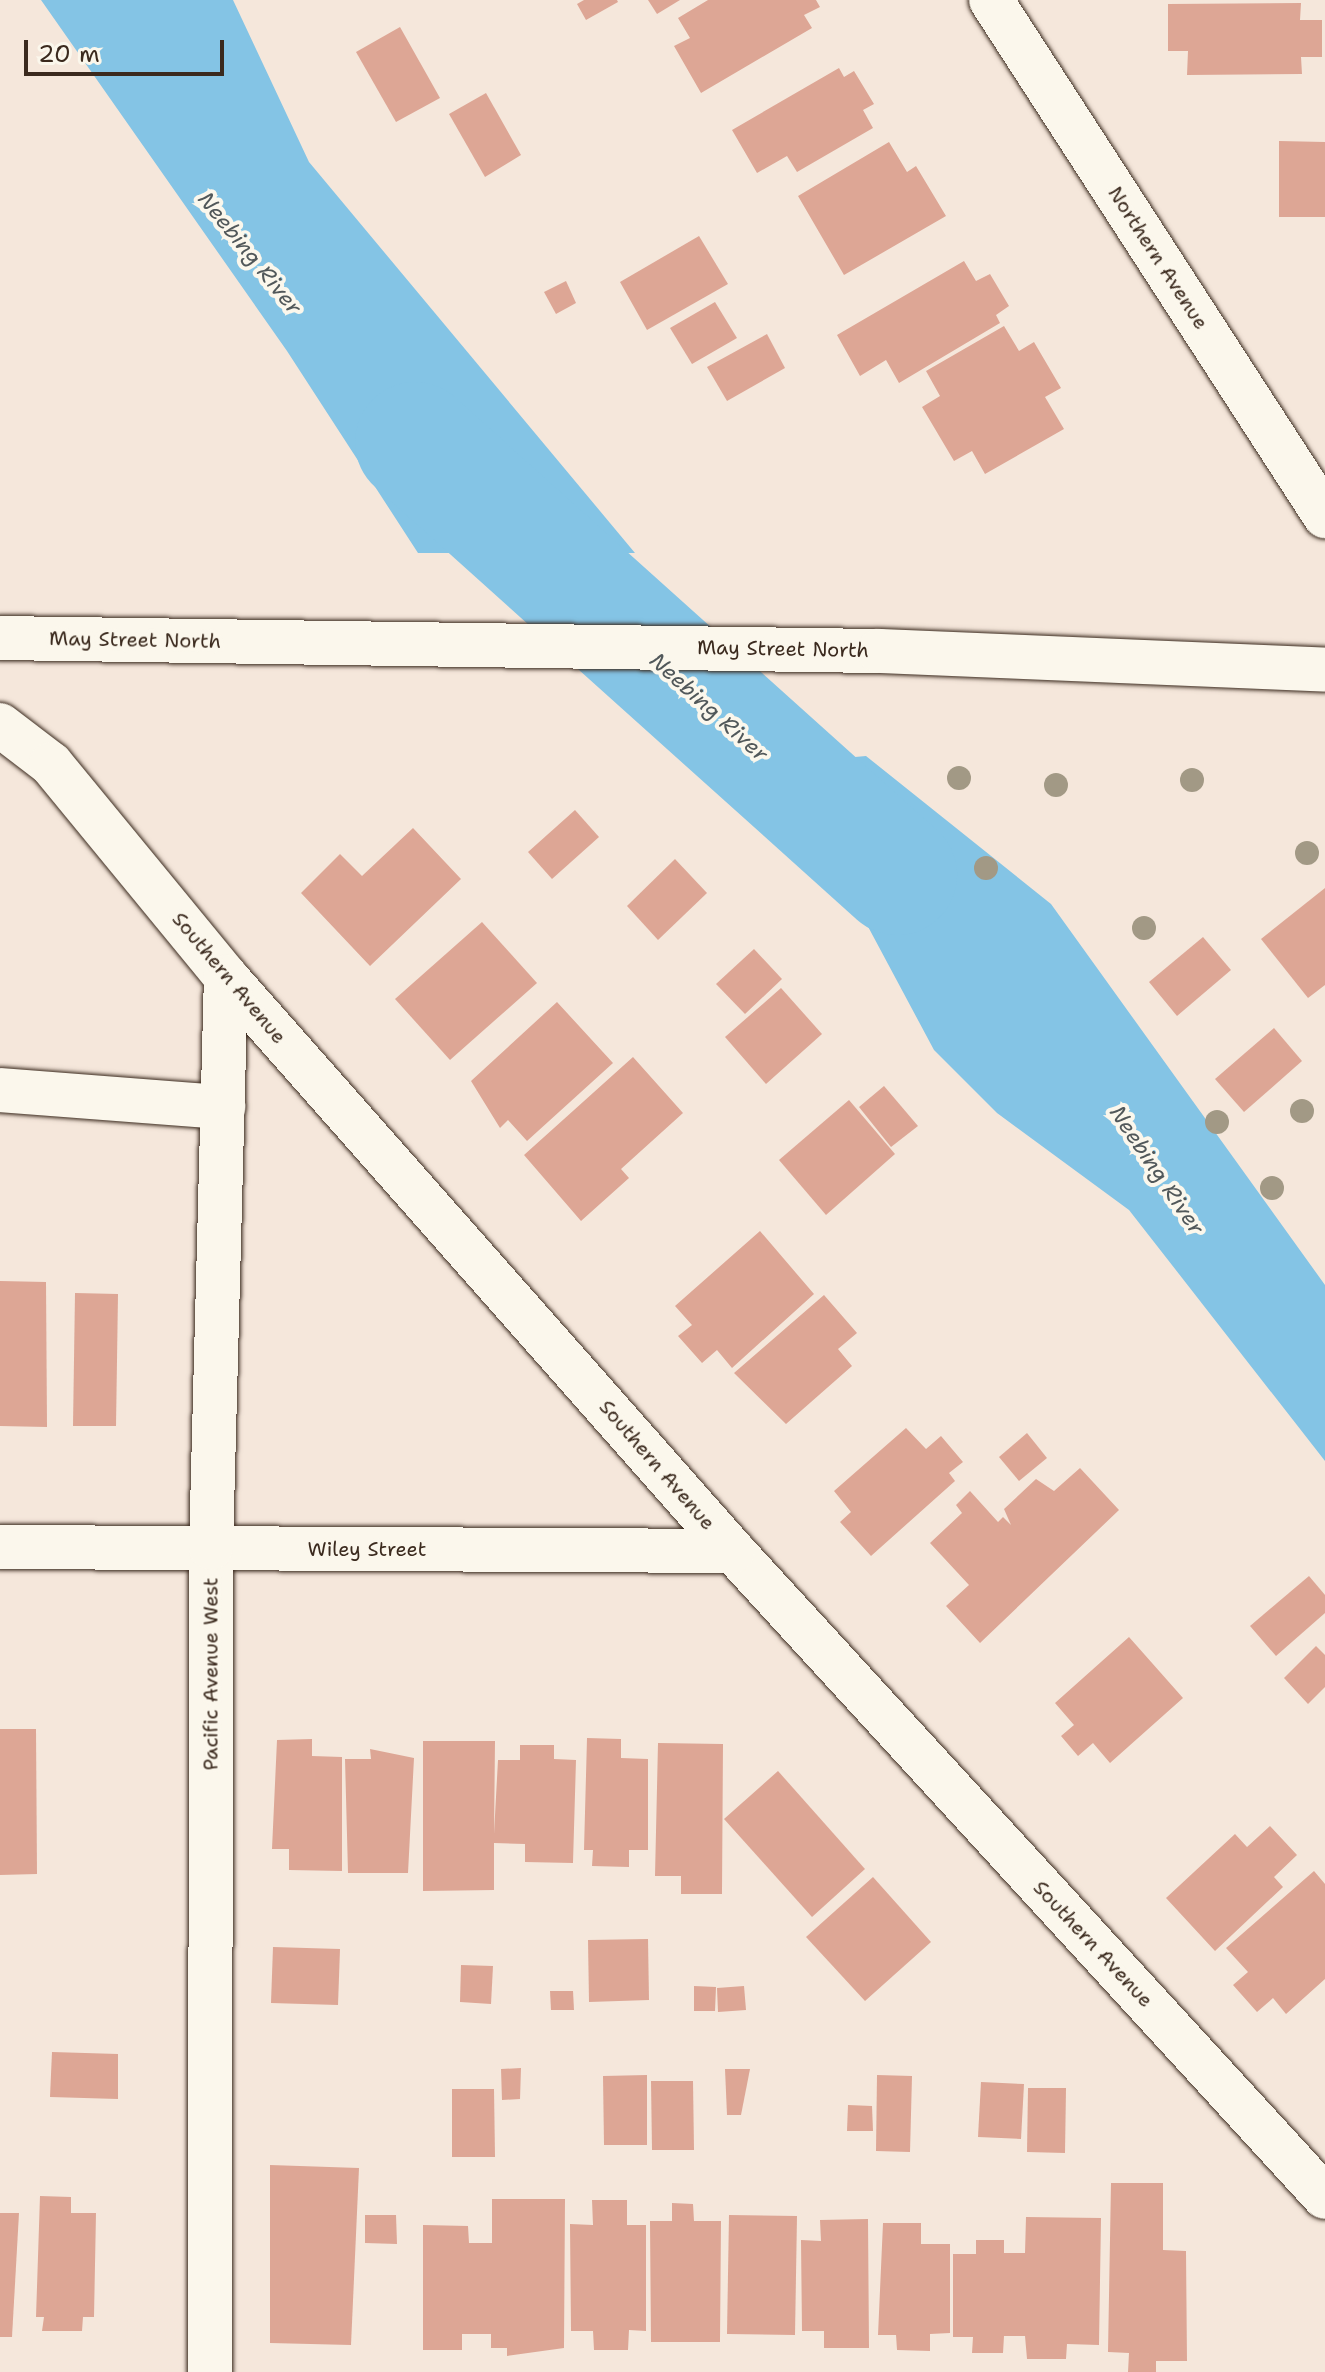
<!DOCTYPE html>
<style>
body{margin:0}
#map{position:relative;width:1325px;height:2372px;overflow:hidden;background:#f5e7db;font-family:"Shantell Sans",sans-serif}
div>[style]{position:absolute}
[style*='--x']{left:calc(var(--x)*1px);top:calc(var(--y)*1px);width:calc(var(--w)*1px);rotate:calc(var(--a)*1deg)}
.water>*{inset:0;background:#84c4e5}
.river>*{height:120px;margin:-60px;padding:0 60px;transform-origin:60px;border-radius:60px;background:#84c4e5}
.building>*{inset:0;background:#dda695}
.roads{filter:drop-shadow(0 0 2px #3b2a1e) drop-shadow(0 0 2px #3b2a1e)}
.minor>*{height:44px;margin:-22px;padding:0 22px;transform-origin:22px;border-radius:22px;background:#fbf7ec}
.major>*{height:44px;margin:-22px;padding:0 22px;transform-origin:22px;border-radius:22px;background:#fbf7ec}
.trees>*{width:24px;height:24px;margin:-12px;border-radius:50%;background:#a29985}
span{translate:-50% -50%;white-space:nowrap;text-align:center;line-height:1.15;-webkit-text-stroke:8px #fbf7ec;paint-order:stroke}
.street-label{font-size:20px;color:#3b2a1e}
.water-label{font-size:22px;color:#51585a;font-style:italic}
.scale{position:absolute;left:24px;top:40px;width:200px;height:36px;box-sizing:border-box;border:4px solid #3b2a1e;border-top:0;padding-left:10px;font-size:24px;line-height:28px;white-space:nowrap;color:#3b2a1e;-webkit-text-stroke:6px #fbf7ec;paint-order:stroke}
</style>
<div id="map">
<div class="water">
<div style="clip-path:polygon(41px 0,233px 0,309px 162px,635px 553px,418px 553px,287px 351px)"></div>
<div style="clip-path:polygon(866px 756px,1051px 904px,1325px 1285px,1325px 1461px,1129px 1210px,997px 1113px,934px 1050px,788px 777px,745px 767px)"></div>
</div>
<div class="river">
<div style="--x:415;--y:442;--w:648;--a:41.93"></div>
</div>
<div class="building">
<div style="clip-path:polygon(584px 0,617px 0,618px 2px,586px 20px,577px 4px)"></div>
<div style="clip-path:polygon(648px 0,680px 0,657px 14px)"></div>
<div style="clip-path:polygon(708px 0,816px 0,820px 7px,804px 15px,812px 28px,701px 93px,674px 46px,690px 38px,678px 18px)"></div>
<div style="clip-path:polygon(1301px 3px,1300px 20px,1322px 20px,1322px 57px,1301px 57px,1302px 74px,1187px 75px,1188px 51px,1168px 51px,1168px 4px)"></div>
<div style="clip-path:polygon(400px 27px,440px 98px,396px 122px,356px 52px)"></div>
<div style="clip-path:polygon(839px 68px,844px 77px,854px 71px,874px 104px,863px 110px,873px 128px,797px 172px,787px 156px,757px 173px,732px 130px)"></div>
<div style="clip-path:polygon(486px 93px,521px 155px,485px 177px,449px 114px)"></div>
<div style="clip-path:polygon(1279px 141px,1325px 142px,1325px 217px,1279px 217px)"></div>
<div style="clip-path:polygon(889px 142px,907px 172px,916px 166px,946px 216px,844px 275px,798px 196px)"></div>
<div style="clip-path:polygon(699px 236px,728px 284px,647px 330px,620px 282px)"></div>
<div style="clip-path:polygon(964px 261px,976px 281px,990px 274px,1009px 306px,996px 315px,1000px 323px,899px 383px,886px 360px,860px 376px,837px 335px)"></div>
<div style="clip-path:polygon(566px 281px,576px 303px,556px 314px,544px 292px)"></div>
<div style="clip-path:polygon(715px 302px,737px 338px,692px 364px,670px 328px)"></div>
<div style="clip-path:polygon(1004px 326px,1019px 351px,1034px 342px,1061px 388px,1045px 397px,1064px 429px,985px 474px,972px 451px,954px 461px,922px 407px,940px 396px,926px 371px)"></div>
<div style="clip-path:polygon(767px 334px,785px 368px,727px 401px,707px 367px)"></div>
<div style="clip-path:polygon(575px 810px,599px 837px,552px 879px,528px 852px)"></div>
<div style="clip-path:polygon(413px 828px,461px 879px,370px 966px,301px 893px,340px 854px,362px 876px)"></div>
<div style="clip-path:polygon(675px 859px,707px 893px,658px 940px,627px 906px)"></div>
<div style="clip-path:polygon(1325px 888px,1325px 985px,1308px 998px,1261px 939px)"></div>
<div style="clip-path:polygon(482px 922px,537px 983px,450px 1060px,395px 999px)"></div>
<div style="clip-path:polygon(1203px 937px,1231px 970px,1177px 1016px,1149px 982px)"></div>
<div style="clip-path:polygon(754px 949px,782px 979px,745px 1014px,716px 984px)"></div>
<div style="clip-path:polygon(781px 988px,822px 1034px,766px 1084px,725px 1037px)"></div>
<div style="clip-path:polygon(557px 1002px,613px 1063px,527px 1141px,508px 1120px,500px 1128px,471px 1081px)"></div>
<div style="clip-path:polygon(1274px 1028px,1302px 1061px,1244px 1112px,1215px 1079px)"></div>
<div style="clip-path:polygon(633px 1057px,683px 1113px,621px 1169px,629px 1178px,581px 1221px,524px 1155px)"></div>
<div style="clip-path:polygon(884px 1086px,918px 1126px,891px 1147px,859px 1107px)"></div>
<div style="clip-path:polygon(849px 1100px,895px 1154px,826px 1215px,779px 1160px)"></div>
<div style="clip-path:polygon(760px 1231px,814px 1294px,732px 1368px,717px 1350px,702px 1363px,678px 1336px,692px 1325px,675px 1306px)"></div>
<div style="clip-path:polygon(0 1281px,46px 1282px,47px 1427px,0 1426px)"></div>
<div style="clip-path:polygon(75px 1293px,118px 1294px,116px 1426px,73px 1426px)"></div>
<div style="clip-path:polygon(824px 1295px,857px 1333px,838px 1349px,852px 1366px,786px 1424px,734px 1373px)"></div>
<div style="clip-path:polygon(906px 1428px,926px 1449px,941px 1436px,963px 1462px,949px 1473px,955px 1481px,871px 1556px,840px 1522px,851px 1512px,834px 1491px)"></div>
<div style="clip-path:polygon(1027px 1433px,1047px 1458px,1019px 1481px,999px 1457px)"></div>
<div style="clip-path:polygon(1080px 1468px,1119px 1510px,980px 1643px,946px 1606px,969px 1585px,930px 1543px,962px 1513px,956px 1505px,970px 1491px,998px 1522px,1003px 1517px,1011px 1525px,1004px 1509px,1036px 1479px,1054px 1491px)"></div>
<div style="clip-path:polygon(1309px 1576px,1325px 1595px,1325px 1613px,1276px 1656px,1250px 1626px)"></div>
<div style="clip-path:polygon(1129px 1637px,1183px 1698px,1110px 1763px,1093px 1743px,1078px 1756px,1061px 1736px,1074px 1725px,1055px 1703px)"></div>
<div style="clip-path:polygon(1316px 1646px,1325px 1655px,1325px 1687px,1308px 1704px,1284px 1678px)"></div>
<div style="clip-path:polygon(0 1729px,36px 1729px,37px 1874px,0 1875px)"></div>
<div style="clip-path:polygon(587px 1738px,621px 1739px,621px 1758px,648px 1759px,648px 1850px,629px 1850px,629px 1867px,592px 1866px,593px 1850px,584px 1850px)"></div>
<div style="clip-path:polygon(312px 1739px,312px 1756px,342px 1757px,342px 1871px,289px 1870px,289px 1849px,272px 1849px,277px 1740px)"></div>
<div style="clip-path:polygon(423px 1741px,495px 1741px,494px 1834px,498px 1760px,520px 1760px,520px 1745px,554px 1745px,554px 1759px,576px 1760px,573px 1863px,525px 1862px,525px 1844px,494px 1843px,494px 1890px,423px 1891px)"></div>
<div style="clip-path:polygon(658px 1743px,723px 1744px,722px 1894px,681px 1894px,681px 1876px,655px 1876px)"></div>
<div style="clip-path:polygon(370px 1749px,414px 1758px,408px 1873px,348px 1873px,345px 1759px,371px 1759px)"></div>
<div style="clip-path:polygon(778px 1771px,865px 1869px,812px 1917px,724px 1819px)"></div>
<div style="clip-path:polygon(1270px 1826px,1297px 1855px,1274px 1877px,1283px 1887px,1215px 1951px,1166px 1898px,1235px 1834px,1247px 1847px)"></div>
<div style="clip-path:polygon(1314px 1871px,1325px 1884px,1325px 1979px,1286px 2014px,1273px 1998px,1257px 2012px,1233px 1985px,1248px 1972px,1226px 1948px)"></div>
<div style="clip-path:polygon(873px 1877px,931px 1942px,865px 2001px,806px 1937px)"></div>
<div style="clip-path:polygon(648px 1939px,649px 2000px,589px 2002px,588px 1940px)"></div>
<div style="clip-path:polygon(273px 1947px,340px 1949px,338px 2005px,271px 2003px)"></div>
<div style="clip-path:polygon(461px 1965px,493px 1966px,491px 2004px,460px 2002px)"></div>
<div style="clip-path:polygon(694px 1986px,716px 1987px,715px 2011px,694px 2011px)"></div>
<div style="clip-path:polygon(744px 1986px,746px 2010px,718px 2012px,717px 1988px)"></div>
<div style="clip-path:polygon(550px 1991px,573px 1991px,574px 2010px,551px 2010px)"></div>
<div style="clip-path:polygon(52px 2052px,118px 2054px,118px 2099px,50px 2097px)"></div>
<div style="clip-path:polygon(521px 2068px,520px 2099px,502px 2100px,501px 2069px)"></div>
<div style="clip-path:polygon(725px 2069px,750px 2069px,741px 2115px,727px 2115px)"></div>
<div style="clip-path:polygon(647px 2075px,647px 2145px,604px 2145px,603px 2076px)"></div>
<div style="clip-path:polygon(877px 2075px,912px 2076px,910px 2152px,876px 2151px)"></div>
<div style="clip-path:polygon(651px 2081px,693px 2081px,694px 2150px,652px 2150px)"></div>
<div style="clip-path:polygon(981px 2082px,1024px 2084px,1021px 2139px,978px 2137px)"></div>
<div style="clip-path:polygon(1028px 2088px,1066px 2088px,1065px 2153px,1027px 2152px)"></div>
<div style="clip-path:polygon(452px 2089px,494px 2089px,495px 2157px,452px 2157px)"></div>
<div style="clip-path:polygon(848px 2105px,872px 2106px,873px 2131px,847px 2131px)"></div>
<div style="clip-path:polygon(270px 2165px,359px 2168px,351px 2345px,270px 2343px)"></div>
<div style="clip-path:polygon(1111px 2183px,1163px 2183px,1163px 2250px,1186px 2251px,1187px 2361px,1156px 2361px,1156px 2372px,1128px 2372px,1129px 2353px,1108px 2352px)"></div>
<div style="clip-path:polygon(40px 2196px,71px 2197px,71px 2213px,96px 2213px,94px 2317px,83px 2317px,82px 2331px,42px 2331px,44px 2317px,36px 2317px)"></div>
<div style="clip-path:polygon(492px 2199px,565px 2199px,564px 2348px,507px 2356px,507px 2348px,491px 2348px,491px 2334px,462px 2334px,462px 2350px,423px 2350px,423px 2225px,468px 2226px,469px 2243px,492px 2243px)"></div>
<div style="clip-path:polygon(592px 2200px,627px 2200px,627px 2225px,646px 2225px,646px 2331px,629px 2330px,628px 2350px,594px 2350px,593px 2331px,571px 2331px,570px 2224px,593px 2225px)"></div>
<div style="clip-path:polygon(672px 2203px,693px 2204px,694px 2221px,721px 2221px,720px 2342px,651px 2342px,650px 2221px,672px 2221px)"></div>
<div style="clip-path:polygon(0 2213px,19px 2213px,12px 2337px,0 2337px)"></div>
<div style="clip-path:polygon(365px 2215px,396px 2215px,397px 2244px,365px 2243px)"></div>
<div style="clip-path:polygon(729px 2215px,797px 2216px,795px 2335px,727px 2334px)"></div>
<div style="clip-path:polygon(1026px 2217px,1101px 2218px,1099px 2345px,1067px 2344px,1066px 2359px,1027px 2359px,1025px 2336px,1004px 2336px,1003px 2353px,972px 2353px,973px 2337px,953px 2337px,953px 2254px,976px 2254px,976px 2240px,1004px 2240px,1004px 2253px,1025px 2253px)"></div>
<div style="clip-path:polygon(868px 2219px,869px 2348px,824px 2348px,824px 2331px,802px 2331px,801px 2240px,821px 2241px,820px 2220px)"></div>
<div style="clip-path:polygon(883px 2223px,921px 2223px,921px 2244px,950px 2244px,950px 2333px,930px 2334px,930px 2351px,897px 2350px,896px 2335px,878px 2335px)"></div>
</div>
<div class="roads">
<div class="minor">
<div style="--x:991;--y:0;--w:615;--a:57.09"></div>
<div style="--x:0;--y:725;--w:64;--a:37.4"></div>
<div style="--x:51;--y:764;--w:276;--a:50.6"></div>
<div style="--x:226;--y:977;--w:766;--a:48.55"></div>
<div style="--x:733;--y:1551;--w:876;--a:47.5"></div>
<div style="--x:0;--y:1090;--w:224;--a:4.4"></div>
<div style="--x:0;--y:1547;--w:733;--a:0.31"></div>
<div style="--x:210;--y:2372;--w:824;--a:-89.93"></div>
<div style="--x:211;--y:1548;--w:571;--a:-88.5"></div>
</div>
<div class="major">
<div style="--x:0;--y:638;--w:879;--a:0.85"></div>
<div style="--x:879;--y:651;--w:446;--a:2.4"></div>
</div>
</div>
<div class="trees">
<div style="left:959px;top:778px"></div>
<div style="left:1192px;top:780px"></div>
<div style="left:1056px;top:785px"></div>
<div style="left:1307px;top:853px"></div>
<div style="left:986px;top:868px"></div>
<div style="left:1144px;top:928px"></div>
<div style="left:1302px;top:1111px"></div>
<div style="left:1217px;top:1122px"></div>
<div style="left:1272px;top:1188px"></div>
</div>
<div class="street-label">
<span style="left:1158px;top:258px;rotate:57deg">Northern Avenue</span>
<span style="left:135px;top:640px;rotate:1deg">May Street North</span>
<span style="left:783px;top:649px;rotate:1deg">May Street North</span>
<span style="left:229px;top:978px;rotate:50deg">Southern Avenue</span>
<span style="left:657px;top:1465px;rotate:49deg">Southern Avenue</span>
<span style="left:367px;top:1549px">Wiley Street</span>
<span style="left:211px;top:1674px;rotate:-90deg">Pacific Avenue West</span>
<span style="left:1093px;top:1944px;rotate:47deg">Southern Avenue</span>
</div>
<div class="water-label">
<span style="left:250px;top:253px;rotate:51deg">Neebing River</span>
<span style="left:709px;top:707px;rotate:42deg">Neebing River</span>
<span style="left:1157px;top:1170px;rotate:56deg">Neebing River</span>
</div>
<div class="scale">20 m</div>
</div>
